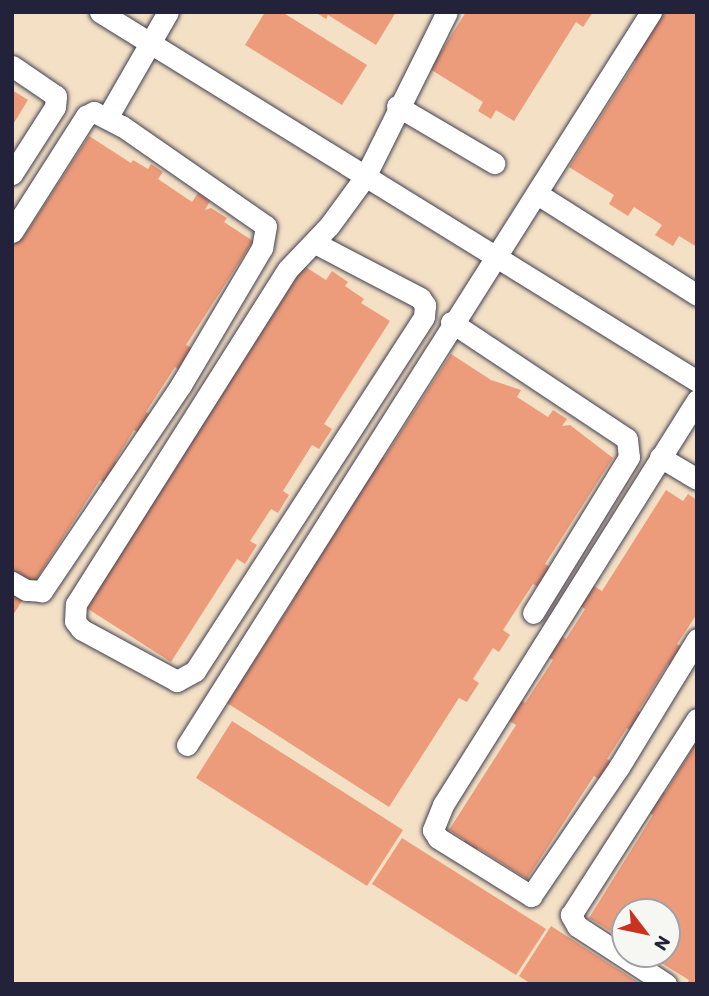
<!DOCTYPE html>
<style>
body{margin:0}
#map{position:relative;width:709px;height:996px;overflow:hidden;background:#f3e0c5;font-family:Itim,sans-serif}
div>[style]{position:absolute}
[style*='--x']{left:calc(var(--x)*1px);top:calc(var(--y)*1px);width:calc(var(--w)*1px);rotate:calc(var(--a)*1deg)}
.building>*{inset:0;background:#ed9c7b}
.roads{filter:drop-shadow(0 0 2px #413e50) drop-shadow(0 0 2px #413e50)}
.minor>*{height:21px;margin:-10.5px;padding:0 10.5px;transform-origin:10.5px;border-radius:10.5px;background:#fff}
span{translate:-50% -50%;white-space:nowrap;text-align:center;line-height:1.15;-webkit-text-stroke:7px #f6f6f2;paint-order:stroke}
.frame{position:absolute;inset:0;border:14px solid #22223b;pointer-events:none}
.north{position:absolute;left:611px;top:898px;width:70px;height:70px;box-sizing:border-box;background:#f6f6f2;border:2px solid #a1a1a9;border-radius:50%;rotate:122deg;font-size:19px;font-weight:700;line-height:28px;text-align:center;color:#22223b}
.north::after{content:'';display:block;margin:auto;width:24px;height:32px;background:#c8321e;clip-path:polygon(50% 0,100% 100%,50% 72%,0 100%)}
</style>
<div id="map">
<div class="building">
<div style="clip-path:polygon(265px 12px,282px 12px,367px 65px,342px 105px,245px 45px)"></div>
<div style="clip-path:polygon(315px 12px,396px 12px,376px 45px,328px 15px,326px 19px)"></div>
<div style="clip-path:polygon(466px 12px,593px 12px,583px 27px,576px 22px,514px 121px,496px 110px,491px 119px,478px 111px,483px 102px,430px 69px)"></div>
<div style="clip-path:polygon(663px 12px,697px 12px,697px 247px,679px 236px,673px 246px,655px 235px,662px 225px,634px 207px,628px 216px,609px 204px,614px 195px,569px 167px,636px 61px,628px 56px,645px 41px)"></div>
<div style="clip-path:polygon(12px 90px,28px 100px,12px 126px)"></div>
<div style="clip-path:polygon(89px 136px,131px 163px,133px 160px,148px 169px,151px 164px,163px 172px,158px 179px,192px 202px,198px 193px,210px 201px,205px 210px,211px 208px,227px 218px,224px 222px,253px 241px,186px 345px,195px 350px,181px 371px,175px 367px,146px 412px,152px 416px,141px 434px,134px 430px,115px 461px,121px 465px,108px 485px,100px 480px,32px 586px,12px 574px,12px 245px,18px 235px,23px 238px)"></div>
<div style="clip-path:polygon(304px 266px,326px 280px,332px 271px,348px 282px,345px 286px,364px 299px,361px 303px,390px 321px,324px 424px,332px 429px,319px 449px,312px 445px,283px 491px,289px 495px,278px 513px,271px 509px,250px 541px,257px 545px,245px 564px,237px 559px,171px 662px,85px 607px,160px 483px,164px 486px,193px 440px,189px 437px,203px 416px,207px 418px,227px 387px,223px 385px,236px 364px,240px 366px)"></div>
<div style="clip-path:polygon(451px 354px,491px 380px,521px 390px,517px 397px,548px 417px,553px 410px,567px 419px,562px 426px,570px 425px,613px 458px,545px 564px,553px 569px,540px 588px,533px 584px,503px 630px,510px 635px,499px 652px,493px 648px,473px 679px,479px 683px,467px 702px,459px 698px,389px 807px,227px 703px,296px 596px,290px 592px,304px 570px,309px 573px,337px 530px,332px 526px,378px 454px,384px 458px)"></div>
<div style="clip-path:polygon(666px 490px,683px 501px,688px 494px,697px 500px,697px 614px,677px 644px,686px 650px,674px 669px,668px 664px,638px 711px,645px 715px,634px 732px,627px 728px,607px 759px,614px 764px,603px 782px,594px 776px,527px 879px,478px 848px,473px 856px,460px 848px,465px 840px,449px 830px,516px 725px,506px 719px,519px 699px,525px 703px,553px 660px,547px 656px,560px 635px,566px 639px,585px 609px,579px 605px,592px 585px,602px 591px)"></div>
<div style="clip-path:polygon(12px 593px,23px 599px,12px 617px)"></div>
<div style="clip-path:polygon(232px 721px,403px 830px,367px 886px,196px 778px)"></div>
<div style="clip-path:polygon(697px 731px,697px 984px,687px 984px,689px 980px,655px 959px,651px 966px,639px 959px,642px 954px,667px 954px,667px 912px,625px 912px,625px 940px,589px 918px,653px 815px,647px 811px,660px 789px,665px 793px,693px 748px,688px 745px)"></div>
<div style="clip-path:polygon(402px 838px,546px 929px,516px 975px,372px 884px)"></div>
<div style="clip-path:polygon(551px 926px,641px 984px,531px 984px,519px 976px)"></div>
</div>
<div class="roads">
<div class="minor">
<div style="--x:100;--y:12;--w:702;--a:31.72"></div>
<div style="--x:12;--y:66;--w:53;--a:34.3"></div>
<div style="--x:56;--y:96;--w:11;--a:95"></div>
<div style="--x:55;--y:107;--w:80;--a:122.7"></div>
<div style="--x:397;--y:106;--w:113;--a:30.4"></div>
<div style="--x:107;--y:118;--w:122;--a:-60.1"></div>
<div style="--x:539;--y:195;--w:187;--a:32.3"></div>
<div style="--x:12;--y:232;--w:138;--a:-57.5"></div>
<div style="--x:86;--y:116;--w:9;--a:-27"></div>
<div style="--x:94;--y:112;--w:31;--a:27"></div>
<div style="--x:122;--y:126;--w:175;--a:34.8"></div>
<div style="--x:266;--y:226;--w:22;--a:100"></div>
<div style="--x:262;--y:248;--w:159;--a:120.6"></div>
<div style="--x:181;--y:385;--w:249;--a:124"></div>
<div style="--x:42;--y:591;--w:16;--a:-176"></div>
<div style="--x:26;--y:590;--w:16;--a:-150"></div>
<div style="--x:315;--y:243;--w:119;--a:27.6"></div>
<div style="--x:420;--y:298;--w:9;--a:54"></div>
<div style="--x:425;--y:305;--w:12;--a:95"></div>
<div style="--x:424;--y:317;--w:422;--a:122.9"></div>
<div style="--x:195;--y:671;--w:21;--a:151"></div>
<div style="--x:177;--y:681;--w:109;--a:-151.6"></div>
<div style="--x:81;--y:629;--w:10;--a:-127"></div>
<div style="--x:75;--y:621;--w:17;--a:-87"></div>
<div style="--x:76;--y:604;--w:396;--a:-57.7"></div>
<div style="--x:288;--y:269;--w:59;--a:-46.4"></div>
<div style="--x:329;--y:226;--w:61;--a:-53.7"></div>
<div style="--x:365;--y:177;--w:184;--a:-63.6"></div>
<div style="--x:451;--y:322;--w:211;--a:33.6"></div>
<div style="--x:627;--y:439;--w:18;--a:84"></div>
<div style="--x:629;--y:457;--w:183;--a:121.6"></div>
<div style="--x:697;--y:400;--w:478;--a:122.1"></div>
<div style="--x:443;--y:805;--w:27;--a:112"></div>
<div style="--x:433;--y:830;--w:9;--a:58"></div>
<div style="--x:438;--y:838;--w:110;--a:31.9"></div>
<div style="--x:531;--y:896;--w:156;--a:-55.7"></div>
<div style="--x:619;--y:767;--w:150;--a:-58.6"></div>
<div style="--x:660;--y:457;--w:43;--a:30.7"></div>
<div style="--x:187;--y:745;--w:868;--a:-57.67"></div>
<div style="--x:666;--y:984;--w:106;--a:-146.9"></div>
<div style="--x:577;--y:926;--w:13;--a:-119"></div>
<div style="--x:571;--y:915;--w:233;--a:-57.3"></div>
</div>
</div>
<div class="frame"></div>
<div class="north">N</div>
</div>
